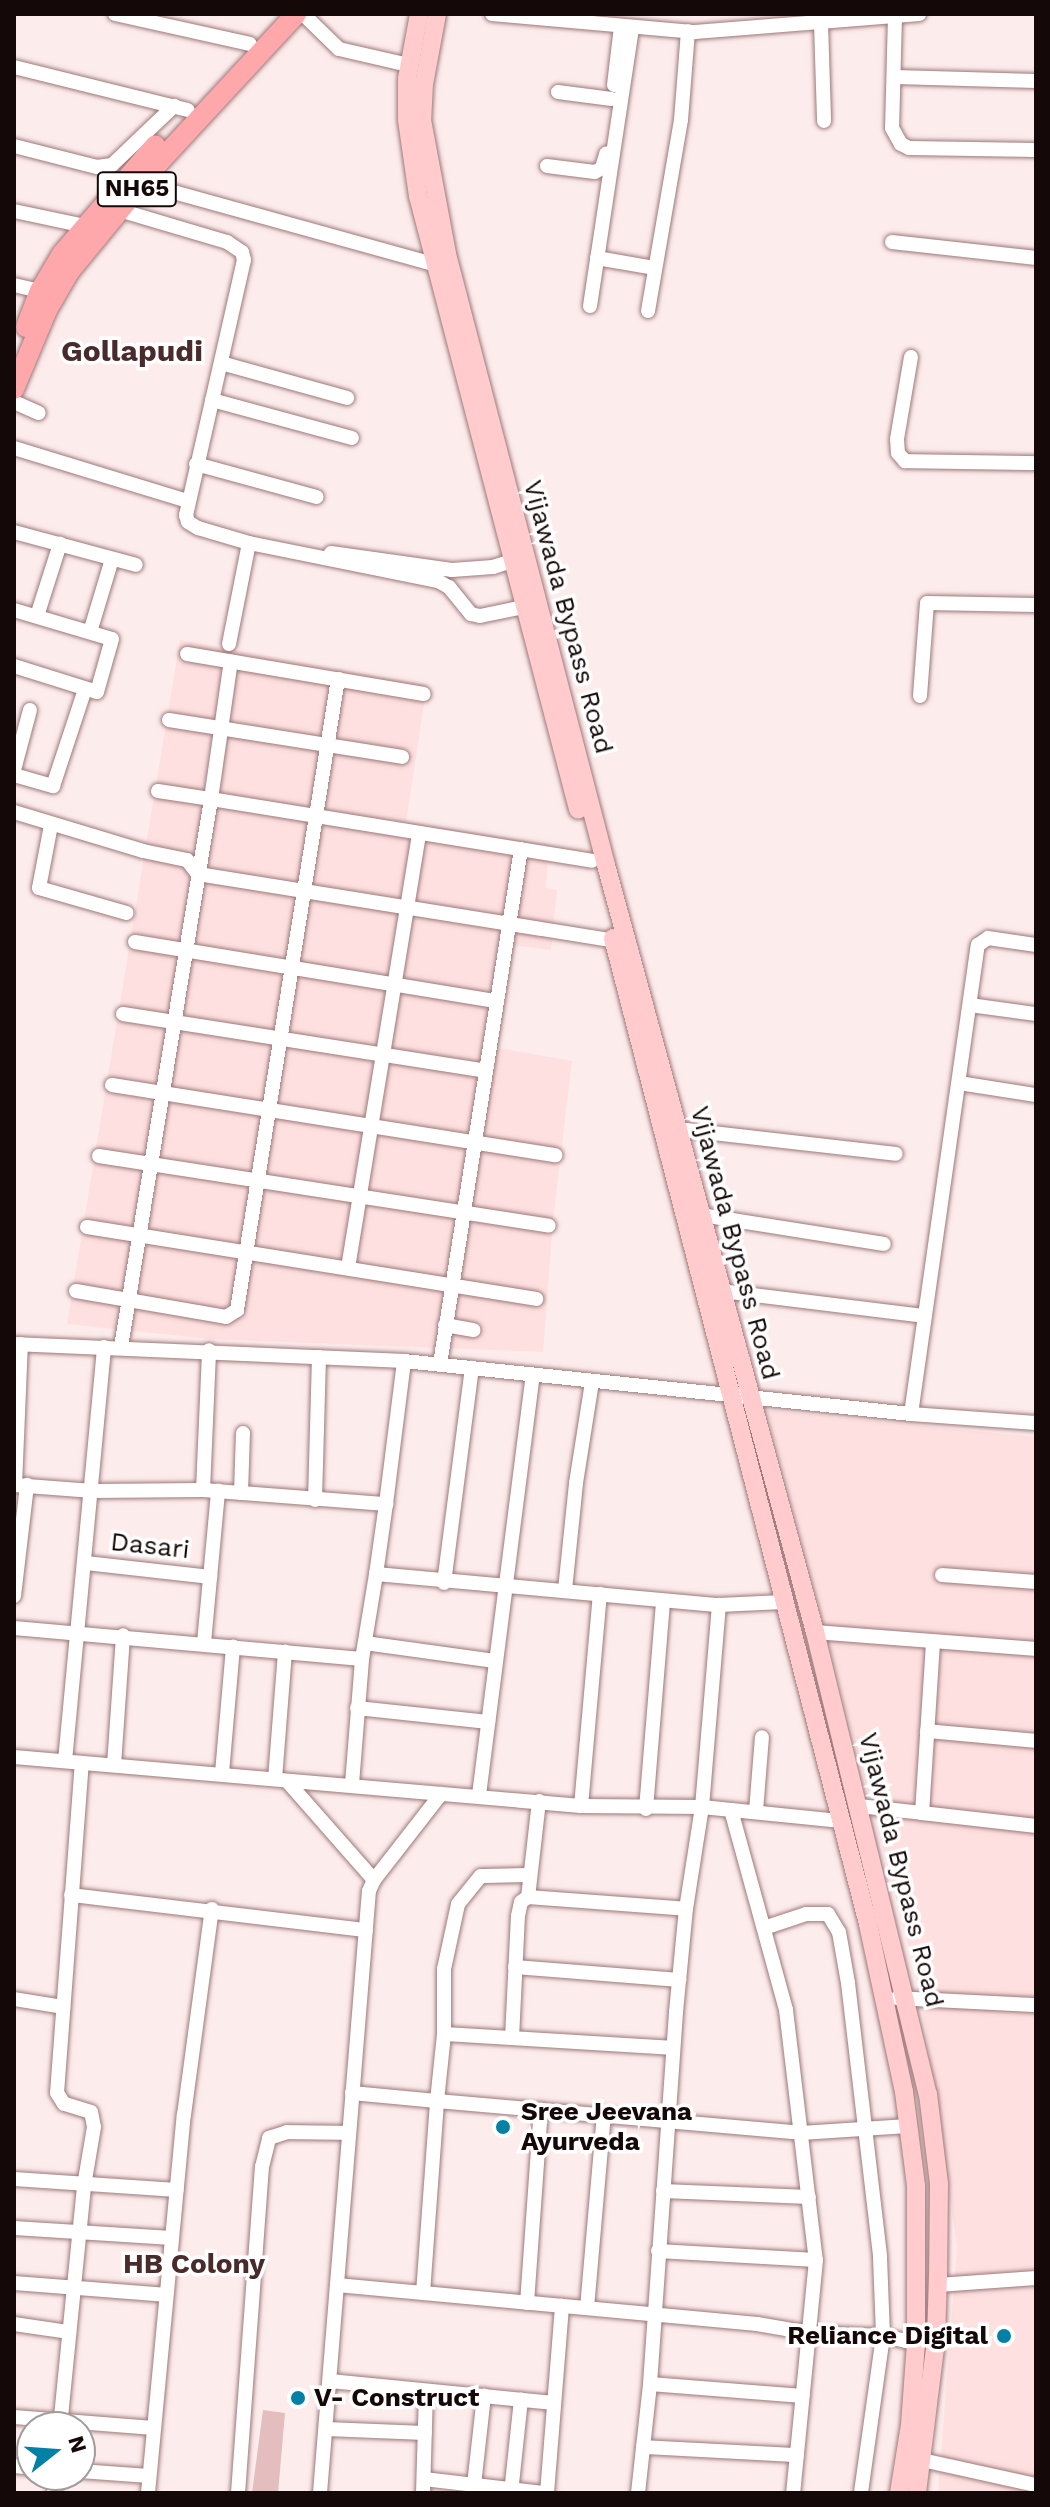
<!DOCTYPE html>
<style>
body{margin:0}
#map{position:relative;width:1050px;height:2507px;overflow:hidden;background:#fdecec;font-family:"Work Sans",sans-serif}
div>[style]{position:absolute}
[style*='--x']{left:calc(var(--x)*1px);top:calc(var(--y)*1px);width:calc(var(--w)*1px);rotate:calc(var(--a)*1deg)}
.built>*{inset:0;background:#fee0e0}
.green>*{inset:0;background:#e4bdbe}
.roads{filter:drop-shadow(0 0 2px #9d7879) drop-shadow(0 0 2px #9d7879)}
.minor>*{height:14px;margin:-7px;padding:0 7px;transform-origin:7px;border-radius:7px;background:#fff}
.major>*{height:18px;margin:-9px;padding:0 9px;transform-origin:9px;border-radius:9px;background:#ffcbcd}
.highway>*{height:20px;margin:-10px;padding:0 10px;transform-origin:10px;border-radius:10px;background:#ffa8ab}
.dots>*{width:22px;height:22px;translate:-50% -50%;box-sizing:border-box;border:4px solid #fff;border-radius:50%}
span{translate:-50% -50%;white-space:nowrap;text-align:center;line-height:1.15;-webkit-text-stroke:7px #fff;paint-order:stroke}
.shield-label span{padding:2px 6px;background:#fff;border:2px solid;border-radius:6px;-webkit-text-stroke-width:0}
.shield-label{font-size:24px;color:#140808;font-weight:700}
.street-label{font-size:26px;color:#140808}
.poi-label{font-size:26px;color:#140808;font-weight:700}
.left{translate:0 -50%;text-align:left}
.right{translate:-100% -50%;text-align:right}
.neighbourhood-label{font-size:28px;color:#4a2b2c;font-weight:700}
.quarter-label{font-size:30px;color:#4a2b2c;font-weight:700}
.frame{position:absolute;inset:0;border:16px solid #140808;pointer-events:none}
.north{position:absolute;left:16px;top:2411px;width:80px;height:80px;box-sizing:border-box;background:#fff;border:2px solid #a19c9c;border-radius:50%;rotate:73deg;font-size:22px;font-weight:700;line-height:32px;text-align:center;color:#140808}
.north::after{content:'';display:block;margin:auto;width:28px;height:36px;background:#0280a5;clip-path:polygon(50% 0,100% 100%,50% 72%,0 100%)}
</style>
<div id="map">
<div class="built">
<div style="clip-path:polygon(180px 640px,427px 685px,406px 822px,549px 844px,546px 888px,557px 890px,551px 950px,514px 945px,498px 1048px,572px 1061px,553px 1220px,543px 1352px,211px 1339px,67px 1324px)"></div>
<div style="clip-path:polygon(767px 1410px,1036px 1437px,1036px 2493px,938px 2493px,957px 2247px,919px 1986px)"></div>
</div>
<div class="green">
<div style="clip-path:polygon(263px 2410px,285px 2413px,278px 2493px,252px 2493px)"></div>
</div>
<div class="roads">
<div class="minor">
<div style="--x:115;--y:14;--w:138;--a:12.5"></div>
<div style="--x:303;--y:14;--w:50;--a:44.2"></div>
<div style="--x:339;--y:49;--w:72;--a:12.9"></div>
<div style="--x:492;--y:14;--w:204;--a:5.1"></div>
<div style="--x:695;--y:32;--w:225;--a:-4.6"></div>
<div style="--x:895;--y:16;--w:112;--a:91.5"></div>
<div style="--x:892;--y:128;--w:18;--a:61"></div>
<div style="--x:901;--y:144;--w:9;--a:27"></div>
<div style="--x:909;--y:148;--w:127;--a:0.9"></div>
<div style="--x:821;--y:23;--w:98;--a:88.2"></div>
<div style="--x:14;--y:67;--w:179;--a:13.9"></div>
<div style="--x:895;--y:77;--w:141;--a:1.6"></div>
<div style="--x:614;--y:85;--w:59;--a:-83.2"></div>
<div style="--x:558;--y:92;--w:54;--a:7.4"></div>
<div style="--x:14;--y:146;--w:86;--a:14.2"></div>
<div style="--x:97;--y:167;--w:15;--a:-8"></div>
<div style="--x:112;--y:165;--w:86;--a:-43.6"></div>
<div style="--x:547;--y:166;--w:48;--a:7.1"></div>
<div style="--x:595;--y:172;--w:8;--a:-30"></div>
<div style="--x:602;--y:168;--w:15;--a:-74"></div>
<div style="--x:141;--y:183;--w:304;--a:15.5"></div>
<div style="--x:119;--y:210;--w:113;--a:16.5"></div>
<div style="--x:227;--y:242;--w:18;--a:34"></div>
<div style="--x:242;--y:252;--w:8;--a:76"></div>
<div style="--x:244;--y:260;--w:262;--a:102.8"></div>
<div style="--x:186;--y:515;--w:7;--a:74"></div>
<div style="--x:188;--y:522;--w:12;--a:31"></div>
<div style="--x:198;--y:528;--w:53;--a:16.4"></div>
<div style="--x:249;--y:543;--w:103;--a:101.2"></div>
<div style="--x:14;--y:211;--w:73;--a:11.9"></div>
<div style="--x:892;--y:242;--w:145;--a:6.3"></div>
<div style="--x:597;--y:258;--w:59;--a:9.8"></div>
<div style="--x:14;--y:285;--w:27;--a:13"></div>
<div style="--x:590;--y:306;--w:282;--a:-81.4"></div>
<div style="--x:648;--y:311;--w:194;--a:-80.2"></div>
<div style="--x:681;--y:120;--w:89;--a:-85.5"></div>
<div style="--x:911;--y:357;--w:83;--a:99.7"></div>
<div style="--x:897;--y:439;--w:14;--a:86"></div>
<div style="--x:898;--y:453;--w:11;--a:49"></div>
<div style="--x:905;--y:461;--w:131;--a:0.9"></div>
<div style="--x:221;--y:363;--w:131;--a:15.5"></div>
<div style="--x:212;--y:400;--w:145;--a:15.2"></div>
<div style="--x:14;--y:402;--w:27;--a:24"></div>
<div style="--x:14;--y:448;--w:181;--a:17"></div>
<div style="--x:196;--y:464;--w:125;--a:15.3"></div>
<div style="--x:14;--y:532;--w:126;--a:15.1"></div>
<div style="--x:249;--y:543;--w:193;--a:11.4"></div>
<div style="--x:438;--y:581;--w:13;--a:29"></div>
<div style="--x:449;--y:587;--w:35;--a:51"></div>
<div style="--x:471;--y:614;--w:9;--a:13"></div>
<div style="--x:480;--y:616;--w:45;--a:-11.6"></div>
<div style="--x:331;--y:553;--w:122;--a:8"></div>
<div style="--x:452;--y:570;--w:41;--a:-4.2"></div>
<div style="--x:493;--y:567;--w:20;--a:-18"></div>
<div style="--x:14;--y:610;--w:102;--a:16.5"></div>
<div style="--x:112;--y:639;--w:55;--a:105.8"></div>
<div style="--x:97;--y:692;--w:87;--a:-162.6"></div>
<div style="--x:37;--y:616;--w:76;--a:-72.3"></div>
<div style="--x:90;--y:632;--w:76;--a:-73.2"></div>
<div style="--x:187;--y:654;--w:240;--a:9.6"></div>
<div style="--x:920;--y:696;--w:93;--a:-85.7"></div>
<div style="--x:927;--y:603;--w:109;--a:1.1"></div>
<div style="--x:169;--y:720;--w:236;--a:9"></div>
<div style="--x:14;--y:770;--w:62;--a:-75.1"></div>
<div style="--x:14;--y:775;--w:41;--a:15.8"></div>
<div style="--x:53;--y:786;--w:102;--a:-71.7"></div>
<div style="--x:158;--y:791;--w:54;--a:8.6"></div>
<div style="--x:211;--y:799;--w:139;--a:-81.8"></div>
<div style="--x:14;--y:812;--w:135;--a:16.8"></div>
<div style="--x:143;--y:851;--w:45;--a:11.6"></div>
<div style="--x:187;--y:860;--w:18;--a:52"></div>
<div style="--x:198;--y:874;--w:429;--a:9.1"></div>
<div style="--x:51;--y:825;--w:64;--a:100.8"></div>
<div style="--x:39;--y:888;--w:91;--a:15.9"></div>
<div style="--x:135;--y:942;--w:367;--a:9.3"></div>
<div style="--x:970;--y:1005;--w:67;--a:7.8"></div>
<div style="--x:123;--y:1014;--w:367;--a:8.9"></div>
<div style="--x:959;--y:1083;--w:78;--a:8.9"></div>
<div style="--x:112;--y:1085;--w:449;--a:9"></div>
<div style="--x:678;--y:1129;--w:219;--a:6.5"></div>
<div style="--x:99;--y:1156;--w:455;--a:8.8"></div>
<div style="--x:701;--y:1215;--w:185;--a:9"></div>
<div style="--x:87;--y:1227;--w:455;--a:9.1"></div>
<div style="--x:348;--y:1268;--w:439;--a:-80.7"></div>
<div style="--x:76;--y:1291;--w:152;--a:9.8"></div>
<div style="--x:226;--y:1317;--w:13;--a:-32"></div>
<div style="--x:237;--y:1310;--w:639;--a:-80.91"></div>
<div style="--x:721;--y:1291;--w:205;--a:7"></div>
<div style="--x:445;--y:1325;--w:29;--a:10"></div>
<div style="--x:14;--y:1344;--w:390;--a:2.5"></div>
<div style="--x:404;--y:1361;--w:510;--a:5.97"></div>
<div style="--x:911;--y:1414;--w:125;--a:4.1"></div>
<div style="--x:121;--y:1347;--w:555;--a:-80.67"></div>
<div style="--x:211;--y:799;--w:386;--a:9.2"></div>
<div style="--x:440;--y:1364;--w:521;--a:-81.06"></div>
<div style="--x:911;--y:1414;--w:474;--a:-81.9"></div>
<div style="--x:978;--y:945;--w:12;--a:-35"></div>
<div style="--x:988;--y:938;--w:49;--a:8.3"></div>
<div style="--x:14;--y:1485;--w:79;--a:4.3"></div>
<div style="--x:93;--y:1491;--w:110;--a:-0.5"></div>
<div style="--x:203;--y:1490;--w:184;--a:4.4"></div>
<div style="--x:386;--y:1504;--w:71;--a:98.1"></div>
<div style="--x:15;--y:1485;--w:141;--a:-87.6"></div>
<div style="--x:203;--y:1490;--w:140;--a:-87.5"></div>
<div style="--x:241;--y:1493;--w:60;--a:-88.1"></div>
<div style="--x:315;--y:1500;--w:143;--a:-88.4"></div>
<div style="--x:386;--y:1504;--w:144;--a:-82.8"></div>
<div style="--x:86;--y:1563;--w:125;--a:6.4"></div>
<div style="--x:942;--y:1575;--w:94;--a:4.3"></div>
<div style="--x:444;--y:1583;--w:217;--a:-82.6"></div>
<div style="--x:565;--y:1590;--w:108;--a:-84.1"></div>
<div style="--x:576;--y:1483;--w:102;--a:-81"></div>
<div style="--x:14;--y:1596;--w:112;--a:-83.3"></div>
<div style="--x:14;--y:1628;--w:349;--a:5.1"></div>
<div style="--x:815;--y:1632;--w:222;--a:4.4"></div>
<div style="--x:204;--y:1643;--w:153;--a:-84.7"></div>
<div style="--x:365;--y:1643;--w:131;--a:7.9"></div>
<div style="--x:357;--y:1708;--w:132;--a:6.1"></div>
<div style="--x:927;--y:1731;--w:109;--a:5.2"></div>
<div style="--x:14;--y:1757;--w:569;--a:4.94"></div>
<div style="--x:581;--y:1806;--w:121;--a:0.5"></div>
<div style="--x:702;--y:1807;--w:140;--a:5.8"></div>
<div style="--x:65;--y:1761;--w:416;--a:-84.6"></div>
<div style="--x:114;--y:1765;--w:130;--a:-86"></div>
<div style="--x:222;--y:1773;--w:127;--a:-85"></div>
<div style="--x:275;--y:1779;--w:128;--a:-85.5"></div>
<div style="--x:287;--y:1781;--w:132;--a:48.7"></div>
<div style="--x:352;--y:1784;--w:125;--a:-85.4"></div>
<div style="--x:362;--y:1659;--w:86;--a:-80.6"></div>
<div style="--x:376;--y:1574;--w:344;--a:5.2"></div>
<div style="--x:719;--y:1605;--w:64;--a:-2.7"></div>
<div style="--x:479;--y:1795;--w:423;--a:-82.7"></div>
<div style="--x:539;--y:1801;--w:97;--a:96.5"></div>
<div style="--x:528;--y:1897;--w:158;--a:4.3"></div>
<div style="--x:581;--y:1806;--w:213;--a:-84.9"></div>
<div style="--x:859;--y:1806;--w:63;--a:6.3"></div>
<div style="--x:922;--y:1813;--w:171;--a:-86.3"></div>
<div style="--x:646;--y:1809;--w:209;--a:-85.3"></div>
<div style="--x:731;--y:1810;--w:207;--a:74.6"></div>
<div style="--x:786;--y:2010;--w:252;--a:83.2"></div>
<div style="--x:816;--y:2260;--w:234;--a:95.6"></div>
<div style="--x:756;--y:1811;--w:74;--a:-85.4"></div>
<div style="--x:922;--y:1813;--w:115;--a:6.5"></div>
<div style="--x:71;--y:1895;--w:297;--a:6.8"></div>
<div style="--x:764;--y:1928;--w:44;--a:-18.4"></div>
<div style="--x:806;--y:1914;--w:22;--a:0"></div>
<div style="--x:828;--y:1914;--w:21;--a:59"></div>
<div style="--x:839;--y:1932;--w:52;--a:80"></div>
<div style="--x:848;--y:1983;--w:276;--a:83.3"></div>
<div style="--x:880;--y:2257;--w:79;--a:87.8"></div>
<div style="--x:883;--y:2336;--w:159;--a:98"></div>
<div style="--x:515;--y:1967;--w:165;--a:4.5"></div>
<div style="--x:897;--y:1998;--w:139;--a:2.9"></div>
<div style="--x:14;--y:1999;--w:50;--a:9.3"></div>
<div style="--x:444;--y:2034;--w:228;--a:3.5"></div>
<div style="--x:512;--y:2038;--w:122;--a:-87.2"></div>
<div style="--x:518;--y:1916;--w:14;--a:-78"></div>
<div style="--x:521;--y:1902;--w:9;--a:-36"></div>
<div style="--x:352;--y:2093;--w:85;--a:5.4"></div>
<div style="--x:437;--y:2101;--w:67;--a:-84"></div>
<div style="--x:444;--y:2034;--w:65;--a:-90"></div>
<div style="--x:444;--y:1969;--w:66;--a:-77.8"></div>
<div style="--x:458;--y:1904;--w:36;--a:-51"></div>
<div style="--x:481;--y:1876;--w:49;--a:-1.2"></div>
<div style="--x:14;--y:2179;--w:163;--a:3.9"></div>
<div style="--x:663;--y:2191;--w:146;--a:2.4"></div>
<div style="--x:14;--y:2228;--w:158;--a:3.6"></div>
<div style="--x:658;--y:2251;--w:158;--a:3.3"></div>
<div style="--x:14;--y:2283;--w:151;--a:4.5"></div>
<div style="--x:337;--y:2285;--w:422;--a:5.3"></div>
<div style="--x:757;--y:2324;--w:53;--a:9.8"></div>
<div style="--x:809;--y:2333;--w:74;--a:2.3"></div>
<div style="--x:883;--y:2336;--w:34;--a:12"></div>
<div style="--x:938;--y:2285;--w:98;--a:-4.1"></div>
<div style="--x:423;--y:2293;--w:193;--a:-85.8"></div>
<div style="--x:437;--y:2101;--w:365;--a:5"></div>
<div style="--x:801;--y:2133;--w:107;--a:-3.7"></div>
<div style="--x:527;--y:2303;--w:194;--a:-85.9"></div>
<div style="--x:587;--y:2308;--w:194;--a:-85"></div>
<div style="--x:14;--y:2324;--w:56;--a:8.3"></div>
<div style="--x:330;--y:2381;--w:225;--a:5.6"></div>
<div style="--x:650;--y:2384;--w:153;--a:4.5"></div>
<div style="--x:14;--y:2417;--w:140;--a:4.5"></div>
<div style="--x:60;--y:2427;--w:242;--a:-84.3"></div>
<div style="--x:84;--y:2186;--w:60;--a:-80.4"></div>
<div style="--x:94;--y:2127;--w:15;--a:-101"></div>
<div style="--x:91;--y:2112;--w:28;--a:-163"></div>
<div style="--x:64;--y:2104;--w:13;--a:-122"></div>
<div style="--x:57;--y:2093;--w:331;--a:-85.7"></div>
<div style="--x:326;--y:2429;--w:99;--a:2.3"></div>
<div style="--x:643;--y:2447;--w:154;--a:3"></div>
<div style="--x:922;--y:2460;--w:117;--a:12.4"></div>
<div style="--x:14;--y:2466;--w:18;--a:6"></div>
<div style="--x:80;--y:2471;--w:69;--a:4.1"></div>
<div style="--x:424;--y:2479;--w:120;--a:6.7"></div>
<div style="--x:474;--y:2485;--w:90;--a:-83.6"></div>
<div style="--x:54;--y:2493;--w:18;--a:-87"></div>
<div style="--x:148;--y:2493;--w:380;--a:-84.6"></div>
<div style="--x:184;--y:2115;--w:208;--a:-82.3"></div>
<div style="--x:238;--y:2493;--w:327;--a:-85.8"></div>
<div style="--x:262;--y:2167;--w:30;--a:-76"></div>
<div style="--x:269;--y:2138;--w:19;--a:-18"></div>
<div style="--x:287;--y:2132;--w:62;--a:0.9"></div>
<div style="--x:320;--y:2493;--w:604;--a:-85.35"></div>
<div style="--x:369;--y:1891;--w:12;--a:-66"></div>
<div style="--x:374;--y:1880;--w:109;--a:-52.1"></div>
<div style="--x:423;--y:2493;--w:102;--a:-88.3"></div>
<div style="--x:511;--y:2493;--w:94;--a:-83.9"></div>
<div style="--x:547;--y:2493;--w:188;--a:-85.4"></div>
<div style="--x:638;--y:2493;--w:110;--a:-83.7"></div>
<div style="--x:650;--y:2384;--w:373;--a:-86"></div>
<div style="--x:676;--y:2012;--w:103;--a:-84.5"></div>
<div style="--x:686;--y:1909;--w:103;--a:-81.1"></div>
<div style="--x:702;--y:1807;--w:203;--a:-85.2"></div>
</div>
<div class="major">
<div style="--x:419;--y:14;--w:66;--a:100.5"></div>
<div style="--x:407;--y:79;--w:41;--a:90"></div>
<div style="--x:407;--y:120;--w:77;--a:81.8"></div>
<div style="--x:418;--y:196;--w:634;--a:75.37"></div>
<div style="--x:437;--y:14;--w:71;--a:100.5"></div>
<div style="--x:424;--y:84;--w:36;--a:93"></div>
<div style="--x:422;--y:120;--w:136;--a:79.4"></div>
<div style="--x:447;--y:254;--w:631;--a:75.41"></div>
<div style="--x:606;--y:865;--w:795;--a:74.76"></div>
<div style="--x:815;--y:1632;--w:476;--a:76.3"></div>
<div style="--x:928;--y:2094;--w:91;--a:83"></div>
<div style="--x:939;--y:2184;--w:91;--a:90.6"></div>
<div style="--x:938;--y:2275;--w:65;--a:91.8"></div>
<div style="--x:936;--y:2340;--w:154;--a:97.1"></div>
<div style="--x:613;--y:938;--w:1018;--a:75.5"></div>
<div style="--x:868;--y:1924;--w:172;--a:77.9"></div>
<div style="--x:904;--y:2092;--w:95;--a:82.7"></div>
<div style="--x:916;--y:2186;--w:157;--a:90"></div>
<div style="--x:916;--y:2343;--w:82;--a:94.2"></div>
<div style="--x:910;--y:2425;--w:69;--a:99.2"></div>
</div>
<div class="highway">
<div style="--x:26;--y:327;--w:39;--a:-69"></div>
<div style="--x:40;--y:291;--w:43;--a:-59.3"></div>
<div style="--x:62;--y:254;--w:143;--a:-49.3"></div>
<div style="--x:14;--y:389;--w:86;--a:-67.3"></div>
<div style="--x:47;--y:310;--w:44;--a:-59.9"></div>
<div style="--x:69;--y:272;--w:145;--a:-50.6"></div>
<div style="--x:161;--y:160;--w:199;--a:-47.2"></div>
</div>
</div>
<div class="dots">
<div style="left:503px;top:2127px;background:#0280a5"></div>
<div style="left:1004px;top:2336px;background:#0280a5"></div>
<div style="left:298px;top:2398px;background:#0280a5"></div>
</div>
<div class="shield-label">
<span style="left:137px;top:189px">NH65</span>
</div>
<div class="street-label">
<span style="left:568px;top:617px;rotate:75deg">Vijawada Bypass Road</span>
<span style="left:735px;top:1243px;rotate:75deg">Vijawada Bypass Road</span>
<span style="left:150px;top:1546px;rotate:6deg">Dasari</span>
<span style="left:901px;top:1870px;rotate:76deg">Vijawada Bypass Road</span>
</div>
<div class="poi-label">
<span class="left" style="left:521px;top:2127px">Sree Jeevana<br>Ayurveda</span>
<span class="right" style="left:988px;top:2336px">Reliance Digital</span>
<span class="left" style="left:314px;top:2398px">V- Construct</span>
</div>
<div class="neighbourhood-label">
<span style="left:194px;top:2264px">HB Colony</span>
</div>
<div class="quarter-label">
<span style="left:132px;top:351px">Gollapudi</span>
</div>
<div class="frame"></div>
<div class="north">N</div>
</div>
